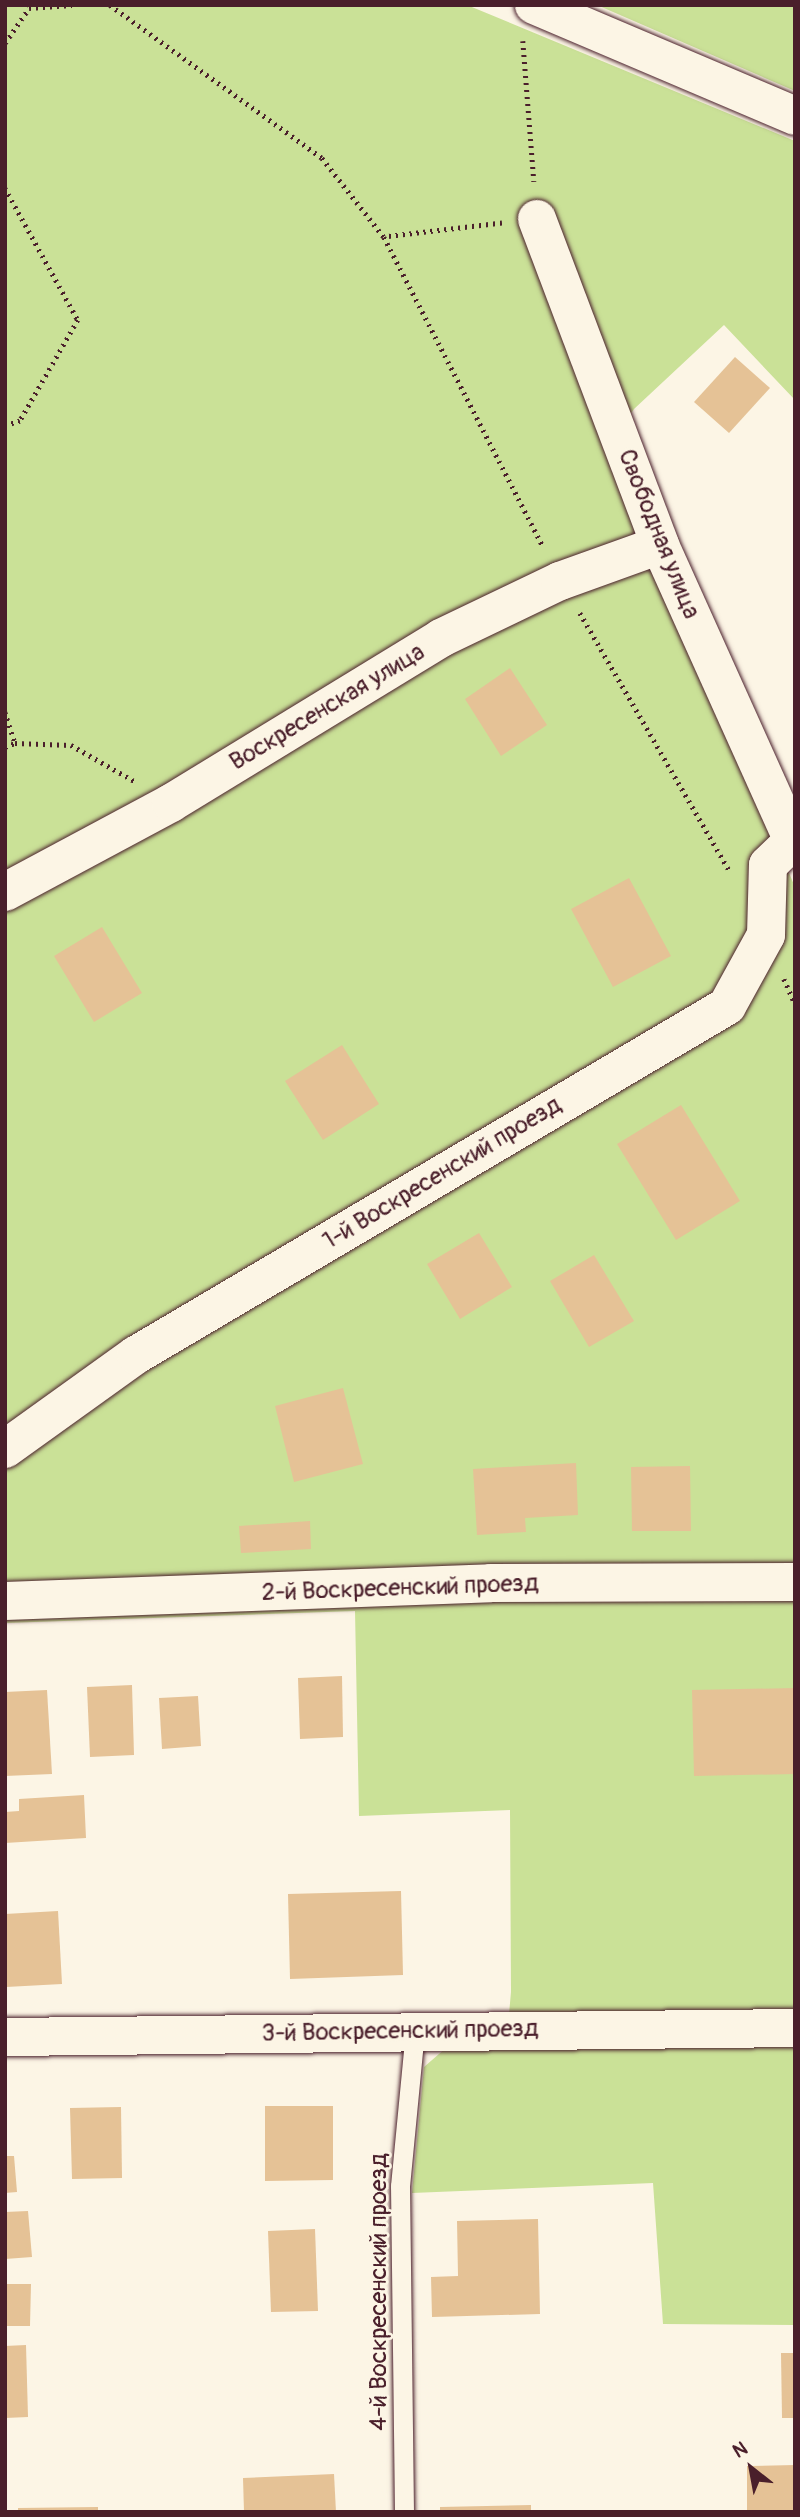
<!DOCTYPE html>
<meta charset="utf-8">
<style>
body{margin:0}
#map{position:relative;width:800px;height:2517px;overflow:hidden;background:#fcf5e5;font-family:Pangolin,sans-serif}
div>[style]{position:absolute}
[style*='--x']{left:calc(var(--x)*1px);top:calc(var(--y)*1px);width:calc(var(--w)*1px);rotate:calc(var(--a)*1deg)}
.green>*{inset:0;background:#cae197}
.building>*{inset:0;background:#e5c296}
.path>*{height:4.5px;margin-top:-2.25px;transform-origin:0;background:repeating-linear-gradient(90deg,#4a1f2b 0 2px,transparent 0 7px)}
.roads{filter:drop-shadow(0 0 2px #4a1f2b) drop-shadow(0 0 2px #4a1f2b)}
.service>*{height:19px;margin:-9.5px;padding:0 9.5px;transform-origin:9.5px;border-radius:9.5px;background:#fcf5e5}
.minor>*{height:38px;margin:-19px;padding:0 19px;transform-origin:19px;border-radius:19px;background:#fcf5e5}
span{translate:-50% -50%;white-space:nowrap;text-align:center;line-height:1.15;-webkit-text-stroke:5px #fcf5e5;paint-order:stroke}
.street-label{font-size:24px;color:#4a1f2b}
.frame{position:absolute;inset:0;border:7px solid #4a1f2b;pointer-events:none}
.north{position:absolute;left:716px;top:2433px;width:70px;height:70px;-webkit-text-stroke:5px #fcf5e5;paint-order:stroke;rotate:329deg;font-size:19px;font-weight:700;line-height:28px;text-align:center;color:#4a1f2b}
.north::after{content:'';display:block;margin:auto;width:24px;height:32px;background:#4a1f2b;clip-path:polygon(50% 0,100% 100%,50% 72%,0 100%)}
</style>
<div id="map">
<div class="green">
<div style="clip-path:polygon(5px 5px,467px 5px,795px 141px,795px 400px,724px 325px,634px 409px,607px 449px,795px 887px,795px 2325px,663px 2324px,653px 2183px,412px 2193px,424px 2067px,447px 2047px,506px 2047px,511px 1992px,510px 1810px,359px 1816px,355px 1611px,5px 1623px)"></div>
<div style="clip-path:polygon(597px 5px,795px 5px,795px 91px)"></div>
</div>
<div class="building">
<div style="clip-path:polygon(735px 357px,770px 388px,729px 433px,694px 402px)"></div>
<div style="clip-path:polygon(510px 668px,547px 725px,501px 756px,465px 699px)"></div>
<div style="clip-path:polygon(629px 878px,671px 956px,613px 987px,571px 909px)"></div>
<div style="clip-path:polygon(102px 927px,142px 993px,94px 1022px,54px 956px)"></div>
<div style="clip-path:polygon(342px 1045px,379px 1104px,323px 1140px,285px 1081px)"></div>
<div style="clip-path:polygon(681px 1105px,740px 1201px,676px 1240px,617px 1144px)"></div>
<div style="clip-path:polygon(479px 1233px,512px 1287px,460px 1319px,427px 1264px)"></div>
<div style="clip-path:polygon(594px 1255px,634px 1321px,589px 1347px,550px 1281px)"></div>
<div style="clip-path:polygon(343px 1388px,363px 1464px,294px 1482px,275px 1406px)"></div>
<div style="clip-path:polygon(576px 1463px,578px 1515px,525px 1518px,526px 1532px,477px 1535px,473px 1469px)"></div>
<div style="clip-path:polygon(690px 1466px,691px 1531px,632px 1531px,631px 1467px)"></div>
<div style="clip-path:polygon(310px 1521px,311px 1549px,241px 1553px,239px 1526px)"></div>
<div style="clip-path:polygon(342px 1676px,343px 1737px,300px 1739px,298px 1678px)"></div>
<div style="clip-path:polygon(132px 1685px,134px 1755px,90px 1757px,87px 1687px)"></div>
<div style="clip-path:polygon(795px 1688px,795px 1774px,694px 1776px,692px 1690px)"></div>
<div style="clip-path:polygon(47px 1690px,52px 1774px,5px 1776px,5px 1692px)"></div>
<div style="clip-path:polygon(198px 1696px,201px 1746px,162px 1749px,159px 1698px)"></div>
<div style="clip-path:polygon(84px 1795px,86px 1838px,5px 1843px,5px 1812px,19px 1811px,19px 1799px)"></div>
<div style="clip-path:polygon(401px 1891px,403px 1975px,290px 1979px,288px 1894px)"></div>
<div style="clip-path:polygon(58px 1911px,62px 1984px,6px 1987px,5px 1914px)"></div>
<div style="clip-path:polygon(265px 2106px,333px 2106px,333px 2180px,265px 2181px)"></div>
<div style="clip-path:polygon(121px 2107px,122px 2178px,72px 2179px,70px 2108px)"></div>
<div style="clip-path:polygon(5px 2156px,14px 2156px,17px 2192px,5px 2193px)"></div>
<div style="clip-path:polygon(28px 2211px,32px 2257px,5px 2259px,5px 2212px)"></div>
<div style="clip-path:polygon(538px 2219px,540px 2314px,432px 2317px,431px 2277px,458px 2276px,457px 2221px)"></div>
<div style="clip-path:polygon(315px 2229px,318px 2311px,271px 2312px,268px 2231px)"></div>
<div style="clip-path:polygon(5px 2284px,31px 2284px,30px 2326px,5px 2326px)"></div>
<div style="clip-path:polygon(26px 2345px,28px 2417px,5px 2418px,5px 2346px)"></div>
<div style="clip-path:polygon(781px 2353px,795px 2353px,795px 2418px,782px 2418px)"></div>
<div style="clip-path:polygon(795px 2465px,795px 2512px,747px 2512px,747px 2466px)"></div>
<div style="clip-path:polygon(334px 2474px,336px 2512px,244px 2512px,243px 2478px)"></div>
<div style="clip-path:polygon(531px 2505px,531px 2512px,440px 2512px,440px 2507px)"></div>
<div style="clip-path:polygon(98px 2507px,98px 2512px,18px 2512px,18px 2508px)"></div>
</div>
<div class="path">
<div style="--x:110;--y:5;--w:261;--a:35.8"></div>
<div style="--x:322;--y:158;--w:100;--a:51.9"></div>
<div style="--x:523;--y:41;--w:141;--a:85.5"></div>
<div style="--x:5;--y:43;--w:42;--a:-55.6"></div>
<div style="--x:29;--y:8;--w:43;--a:-4"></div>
<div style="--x:5;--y:188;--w:151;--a:61.1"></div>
<div style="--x:78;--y:320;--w:116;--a:119.9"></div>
<div style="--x:20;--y:421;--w:16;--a:162"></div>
<div style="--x:502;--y:223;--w:119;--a:173.2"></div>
<div style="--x:384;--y:237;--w:348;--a:62.8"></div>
<div style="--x:580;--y:613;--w:299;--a:59.9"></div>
<div style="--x:5;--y:712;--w:33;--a:72"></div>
<div style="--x:5;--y:747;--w:11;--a:-22"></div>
<div style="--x:15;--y:743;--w:56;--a:2"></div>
<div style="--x:71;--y:745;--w:73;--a:29.7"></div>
<div style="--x:784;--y:979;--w:27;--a:66"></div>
</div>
<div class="roads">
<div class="service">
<div style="--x:404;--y:2512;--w:326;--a:-90.7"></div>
<div style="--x:400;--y:2186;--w:156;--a:-84.5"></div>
</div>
<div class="minor">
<div style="--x:534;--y:5;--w:284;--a:23"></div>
<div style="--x:537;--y:219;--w:348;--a:69.3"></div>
<div style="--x:660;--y:545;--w:329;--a:65.8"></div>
<div style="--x:5;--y:892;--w:188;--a:-28.2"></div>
<div style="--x:171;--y:803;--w:316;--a:-31.4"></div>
<div style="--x:441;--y:638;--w:132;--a:-25.6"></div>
<div style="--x:560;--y:581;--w:106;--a:-19.8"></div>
<div style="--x:5;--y:1449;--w:161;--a:-35.7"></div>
<div style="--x:136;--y:1355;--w:686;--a:-30.56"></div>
<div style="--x:727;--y:1006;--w:81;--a:-61.2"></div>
<div style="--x:766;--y:935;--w:70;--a:-88.4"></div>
<div style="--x:768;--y:865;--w:35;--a:-44"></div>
<div style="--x:5;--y:1601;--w:486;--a:-2.1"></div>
<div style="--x:491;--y:1583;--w:304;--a:-0.2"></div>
<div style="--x:5;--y:2037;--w:790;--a:-0.65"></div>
</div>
</div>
<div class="street-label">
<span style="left:659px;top:534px;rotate:68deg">Свободная улица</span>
<span style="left:327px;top:707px;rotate:-31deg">Воскресенская улица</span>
<span style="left:442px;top:1173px;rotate:-31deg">1-й Воскресенский проезд</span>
<span style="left:400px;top:1588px;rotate:-2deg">2-й Воскресенский проезд</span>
<span style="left:400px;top:2031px;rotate:-1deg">3-й Воскресенский проезд</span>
<span style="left:379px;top:2292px;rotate:-90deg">4-й Воскресенский проезд</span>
</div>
<div class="frame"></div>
<div class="north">N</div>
</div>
